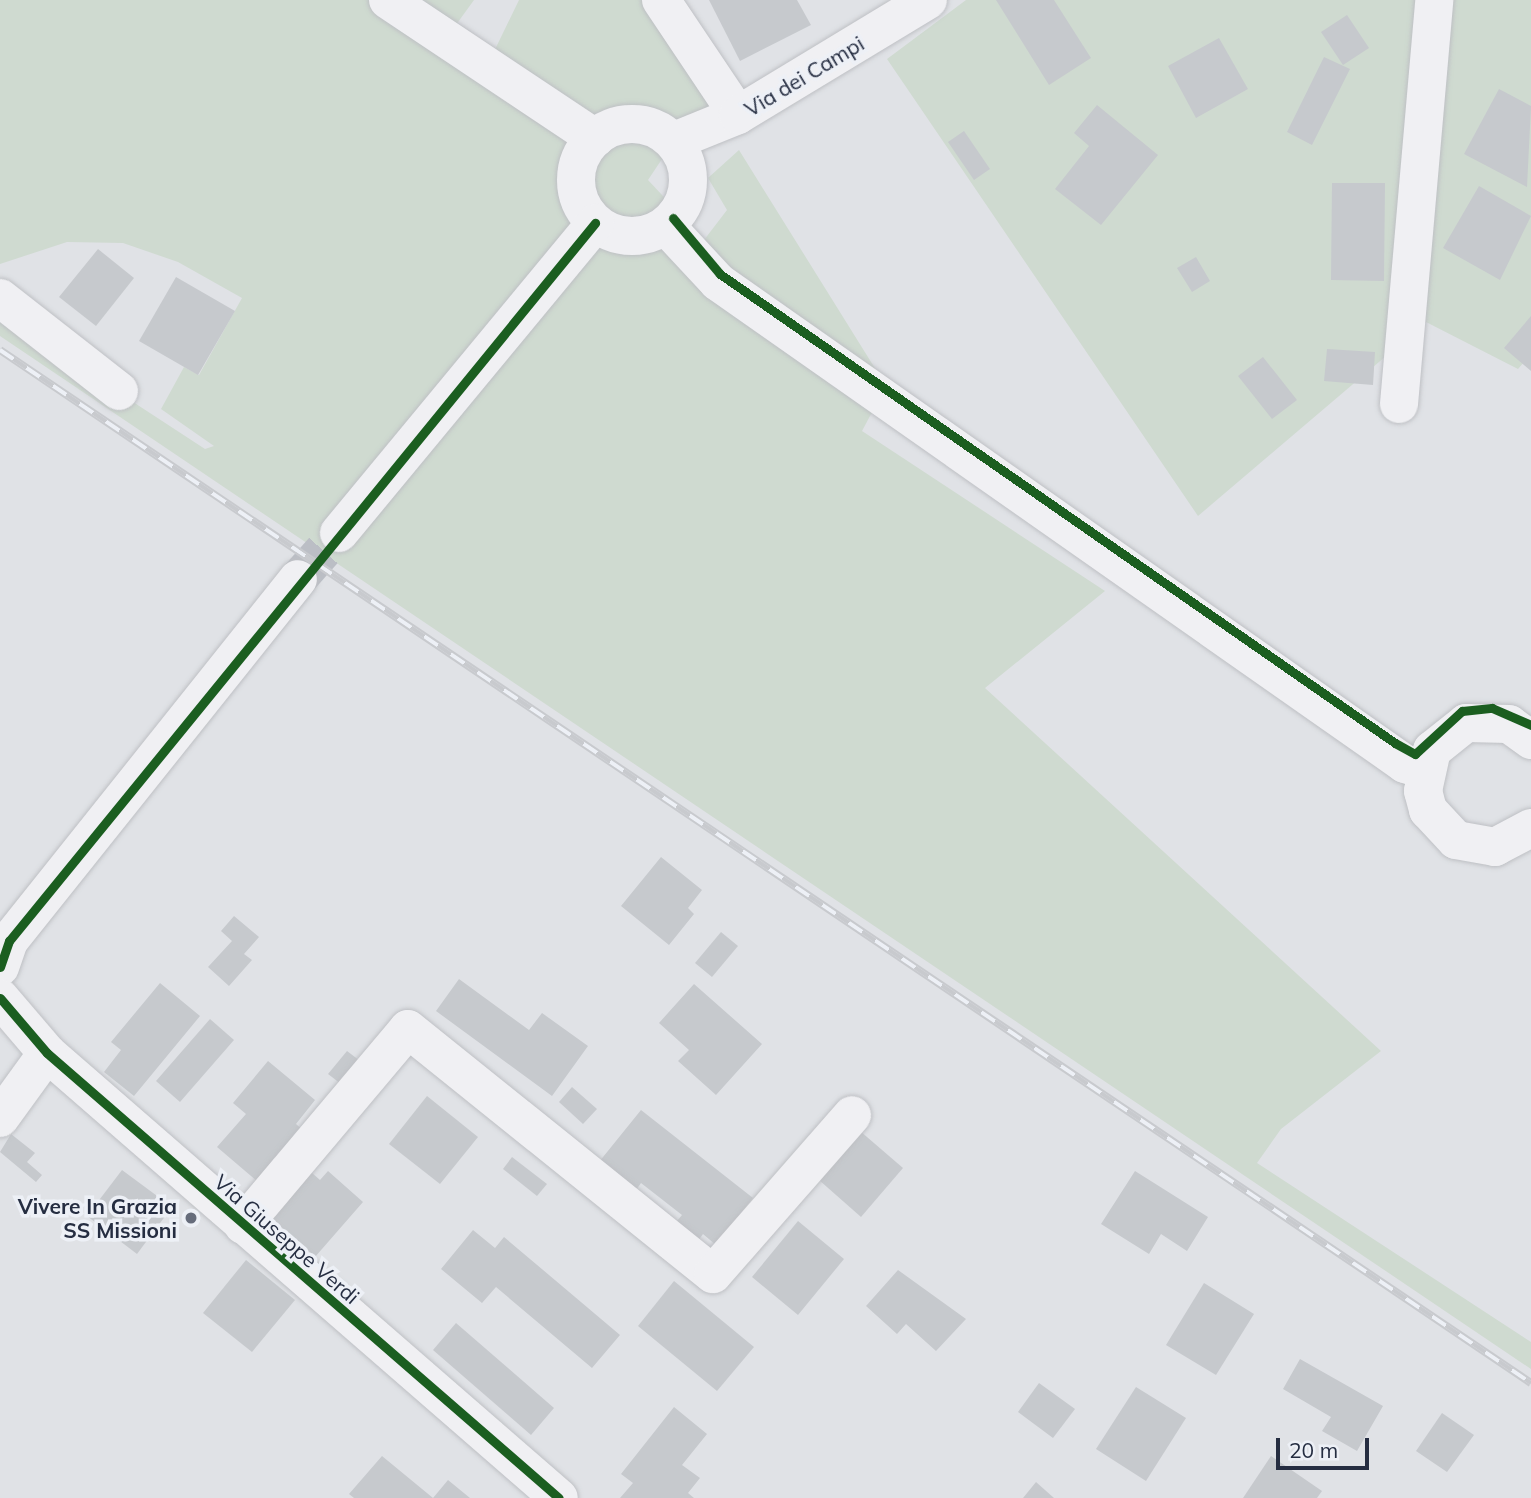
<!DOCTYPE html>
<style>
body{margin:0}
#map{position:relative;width:1531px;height:1498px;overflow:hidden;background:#e0e2e6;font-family:Mulish,sans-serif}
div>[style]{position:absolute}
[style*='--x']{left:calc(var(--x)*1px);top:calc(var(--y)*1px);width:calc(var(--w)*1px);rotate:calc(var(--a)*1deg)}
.green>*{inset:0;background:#cfdad0}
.building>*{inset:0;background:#c6c9cd}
.minor-tunnel>*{height:38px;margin-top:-19px;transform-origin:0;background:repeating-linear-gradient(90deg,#bbbec5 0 38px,transparent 0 57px)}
.roads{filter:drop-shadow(0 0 2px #bec0c4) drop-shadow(0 0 2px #bec0c4)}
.minor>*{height:38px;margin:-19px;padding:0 19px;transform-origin:19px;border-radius:19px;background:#f0f0f3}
.minor>.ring{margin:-19px;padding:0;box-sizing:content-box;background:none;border:38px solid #f0f0f3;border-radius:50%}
.rail>*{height:8px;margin-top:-4px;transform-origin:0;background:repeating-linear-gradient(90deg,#edf0f6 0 16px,#c8cace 0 32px);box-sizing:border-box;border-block:2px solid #c8cace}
.cycleway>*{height:9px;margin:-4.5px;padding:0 4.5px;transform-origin:4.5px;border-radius:4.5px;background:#1b5e20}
.dots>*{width:19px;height:19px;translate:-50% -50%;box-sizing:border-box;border:4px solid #edf0f6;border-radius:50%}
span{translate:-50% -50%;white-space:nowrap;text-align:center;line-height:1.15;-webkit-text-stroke:7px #edf0f6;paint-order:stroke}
.street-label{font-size:21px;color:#252d41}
.poi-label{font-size:21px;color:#252d41;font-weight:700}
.right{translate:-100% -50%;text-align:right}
.scale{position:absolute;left:1276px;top:1438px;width:93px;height:32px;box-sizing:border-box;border:4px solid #252d41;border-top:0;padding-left:9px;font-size:21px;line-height:24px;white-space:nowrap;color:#252d41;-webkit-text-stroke:5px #edf0f6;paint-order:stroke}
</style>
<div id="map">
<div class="green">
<div style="clip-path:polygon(0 0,474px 0,445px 40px,486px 68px,519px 0,662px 0,734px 110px,674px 141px,648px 180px,704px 240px,727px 210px,708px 178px,739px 150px,886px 386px,862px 431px,1105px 591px,985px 688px,1381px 1051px,1281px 1129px,1257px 1163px,1531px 1342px,1531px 1369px,0 336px,0 315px,205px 449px,214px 446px,161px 409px,184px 367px,199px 375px,242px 298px,178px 262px,123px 243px,67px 242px,0 264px)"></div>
<div style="clip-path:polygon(966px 0,1531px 0,1531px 354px,1518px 369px,1426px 322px,1198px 516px,887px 59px)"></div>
</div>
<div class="building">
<div style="clip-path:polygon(709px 0,797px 0,811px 25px,740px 61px)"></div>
<div style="clip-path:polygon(996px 0,1054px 0,1091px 58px,1049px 85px)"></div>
<div style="clip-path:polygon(1347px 15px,1369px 48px,1343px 65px,1321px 32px)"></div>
<div style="clip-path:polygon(1219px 38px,1248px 89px,1196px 118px,1168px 66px)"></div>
<div style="clip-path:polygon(1324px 57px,1350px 69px,1312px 145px,1287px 132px)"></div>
<div style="clip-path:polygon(1499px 89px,1531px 106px,1527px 187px,1464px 154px)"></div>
<div style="clip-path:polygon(1097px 105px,1158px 155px,1101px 225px,1055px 189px,1089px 146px,1074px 133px)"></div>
<div style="clip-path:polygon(964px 131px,990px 169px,974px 180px,948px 142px)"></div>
<div style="clip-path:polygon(1332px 183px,1385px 183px,1384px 281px,1331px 280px)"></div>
<div style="clip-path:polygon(1479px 186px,1531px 216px,1500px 280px,1443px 248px)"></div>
<div style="clip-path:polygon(98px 249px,134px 278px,96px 326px,59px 297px)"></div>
<div style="clip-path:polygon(1196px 257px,1210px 281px,1192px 292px,1177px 268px)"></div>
<div style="clip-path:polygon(176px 277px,235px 311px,198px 375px,139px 341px)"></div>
<div style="clip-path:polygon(1531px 316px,1531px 371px,1504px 348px)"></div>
<div style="clip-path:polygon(1327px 349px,1375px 352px,1373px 385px,1324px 381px)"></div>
<div style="clip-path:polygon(1263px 357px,1297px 400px,1272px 419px,1238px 376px)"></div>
<div style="clip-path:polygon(661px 857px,702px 890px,688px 908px,694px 914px,669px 945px,621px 906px)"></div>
<div style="clip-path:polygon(234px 916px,259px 937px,244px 954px,252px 960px,229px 986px,208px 967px,232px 941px,221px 931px)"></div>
<div style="clip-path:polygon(721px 932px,738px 946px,712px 977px,695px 963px)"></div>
<div style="clip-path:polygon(459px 979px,529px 1030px,542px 1013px,588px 1046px,552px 1096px,436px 1011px)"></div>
<div style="clip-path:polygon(160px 983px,200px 1016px,134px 1096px,104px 1072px,121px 1050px,111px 1042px)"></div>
<div style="clip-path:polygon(694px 984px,762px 1044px,716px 1095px,678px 1061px,689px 1050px,659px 1023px)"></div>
<div style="clip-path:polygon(210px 1019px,234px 1040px,180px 1102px,156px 1081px)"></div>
<div style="clip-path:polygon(347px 1051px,364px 1064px,345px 1087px,328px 1074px)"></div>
<div style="clip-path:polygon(268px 1061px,315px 1100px,296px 1124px,309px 1135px,264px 1187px,217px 1147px,246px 1114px,233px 1103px)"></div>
<div style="clip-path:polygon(572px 1087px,597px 1109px,583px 1124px,559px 1102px)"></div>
<div style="clip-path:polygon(427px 1096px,478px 1137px,440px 1184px,389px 1144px)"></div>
<div style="clip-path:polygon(641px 1110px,753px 1198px,716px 1245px,703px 1234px,695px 1245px,672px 1227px,682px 1215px,641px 1183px,636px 1190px,599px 1162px)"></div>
<div style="clip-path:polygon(860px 1131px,903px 1168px,861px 1217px,819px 1180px)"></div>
<div style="clip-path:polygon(11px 1134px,35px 1153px,27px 1162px,42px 1175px,36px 1182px,0 1152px)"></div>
<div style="clip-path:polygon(512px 1157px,547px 1184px,537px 1196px,503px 1169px)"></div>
<div style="clip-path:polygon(303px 1165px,320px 1180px,328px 1171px,363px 1202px,315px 1257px,263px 1211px)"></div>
<div style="clip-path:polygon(122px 1170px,172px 1207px,137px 1254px,87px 1216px)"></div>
<div style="clip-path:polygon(1135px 1171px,1208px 1217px,1187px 1251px,1161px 1234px,1149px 1254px,1101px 1224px)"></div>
<div style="clip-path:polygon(798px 1221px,844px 1259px,798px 1315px,752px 1277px)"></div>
<div style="clip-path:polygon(473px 1230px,495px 1248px,504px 1237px,620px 1335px,592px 1368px,496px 1287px,482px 1303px,441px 1269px)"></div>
<div style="clip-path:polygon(246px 1260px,295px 1300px,252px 1352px,203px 1313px)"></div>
<div style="clip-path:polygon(898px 1270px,966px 1319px,936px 1351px,906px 1324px,897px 1334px,866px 1306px)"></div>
<div style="clip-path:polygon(674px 1281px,754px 1347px,717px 1391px,638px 1326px)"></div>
<div style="clip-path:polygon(1204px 1283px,1254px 1314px,1216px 1375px,1166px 1345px)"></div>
<div style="clip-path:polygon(456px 1323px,554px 1408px,531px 1435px,433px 1350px)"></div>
<div style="clip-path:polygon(1300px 1359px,1383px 1406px,1357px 1451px,1322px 1431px,1331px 1417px,1283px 1389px)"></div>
<div style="clip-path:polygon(1039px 1383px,1075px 1409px,1053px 1438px,1018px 1412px)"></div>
<div style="clip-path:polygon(1136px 1387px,1186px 1418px,1146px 1481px,1096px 1449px)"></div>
<div style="clip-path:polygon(674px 1407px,707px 1434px,682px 1465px,700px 1478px,688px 1493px,694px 1498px,620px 1498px,633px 1483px,621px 1474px)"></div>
<div style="clip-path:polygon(1442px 1413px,1474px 1435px,1447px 1472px,1416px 1451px)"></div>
<div style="clip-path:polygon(382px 1456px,433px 1498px,448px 1480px,470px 1498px,354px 1498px,349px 1494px)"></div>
<div style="clip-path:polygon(1271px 1456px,1322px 1491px,1317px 1498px,1243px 1498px)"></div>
<div style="clip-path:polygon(1036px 1482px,1054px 1498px,1023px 1498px)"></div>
</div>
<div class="minor-tunnel">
<div style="--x:298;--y:579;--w:62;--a:-48.3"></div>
</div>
<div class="roads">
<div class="minor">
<div style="--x:388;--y:0;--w:249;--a:33.7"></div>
<div style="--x:661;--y:0;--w:138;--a:56.2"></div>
<div class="ring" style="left:576px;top:124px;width:74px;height:74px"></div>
<div style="--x:674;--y:141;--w:69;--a:-22.1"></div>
<div style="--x:738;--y:115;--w:222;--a:-31.2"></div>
<div style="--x:666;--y:226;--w:76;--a:47.1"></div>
<div style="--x:718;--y:282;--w:839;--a:35.05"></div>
<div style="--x:1405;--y:764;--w:20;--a:18"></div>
<div style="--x:0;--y:298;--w:151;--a:38"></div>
<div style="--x:1399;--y:404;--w:406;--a:-85"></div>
<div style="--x:339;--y:533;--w:402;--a:-50.4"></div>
<div style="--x:1531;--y:740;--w:27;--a:-144"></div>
<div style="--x:1509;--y:724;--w:43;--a:-178.7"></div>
<div style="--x:1466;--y:723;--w:43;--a:141.5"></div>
<div style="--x:1432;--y:750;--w:42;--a:102.4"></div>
<div style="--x:1423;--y:791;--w:20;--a:75"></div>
<div style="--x:1428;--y:810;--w:41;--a:47"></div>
<div style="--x:1456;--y:840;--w:40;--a:10"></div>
<div style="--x:1495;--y:847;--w:41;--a:-27.8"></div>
<div style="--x:0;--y:967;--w:28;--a:-71"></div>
<div style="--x:9;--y:941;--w:463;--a:-51.4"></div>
<div style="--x:0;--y:998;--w:72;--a:49.5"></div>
<div style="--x:47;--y:1053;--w:678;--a:41"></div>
<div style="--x:0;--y:1118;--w:80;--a:-54.1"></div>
<div style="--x:243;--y:1225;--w:256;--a:-49.9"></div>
<div style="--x:408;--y:1029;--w:391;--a:38.8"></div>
<div style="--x:713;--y:1274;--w:211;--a:-48.8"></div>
</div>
</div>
<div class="rail">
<div style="--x:0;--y:350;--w:1847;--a:34.01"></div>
</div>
<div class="cycleway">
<div style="--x:673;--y:218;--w:73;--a:50"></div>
<div style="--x:720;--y:274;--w:822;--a:34.79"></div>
<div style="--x:1395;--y:743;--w:23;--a:29"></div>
<div style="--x:1415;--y:754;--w:64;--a:-42.5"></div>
<div style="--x:1462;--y:711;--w:30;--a:-6"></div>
<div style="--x:1492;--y:708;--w:43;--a:23.6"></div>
<div style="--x:0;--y:967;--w:28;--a:-71"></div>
<div style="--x:9;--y:941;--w:927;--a:-50.78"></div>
<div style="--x:0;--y:998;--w:72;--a:49.5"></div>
<div style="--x:47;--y:1053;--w:678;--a:41"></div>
</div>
<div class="dots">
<div style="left:191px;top:1218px;background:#666c7b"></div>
</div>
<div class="street-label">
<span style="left:804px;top:76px;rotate:-31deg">Via dei Campi</span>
<span style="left:287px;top:1239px;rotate:41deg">Via Giuseppe Verdi</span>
</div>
<div class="poi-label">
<span class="right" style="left:177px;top:1218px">Vivere In Grazia<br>SS Missioni</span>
</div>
<div class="scale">20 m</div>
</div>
